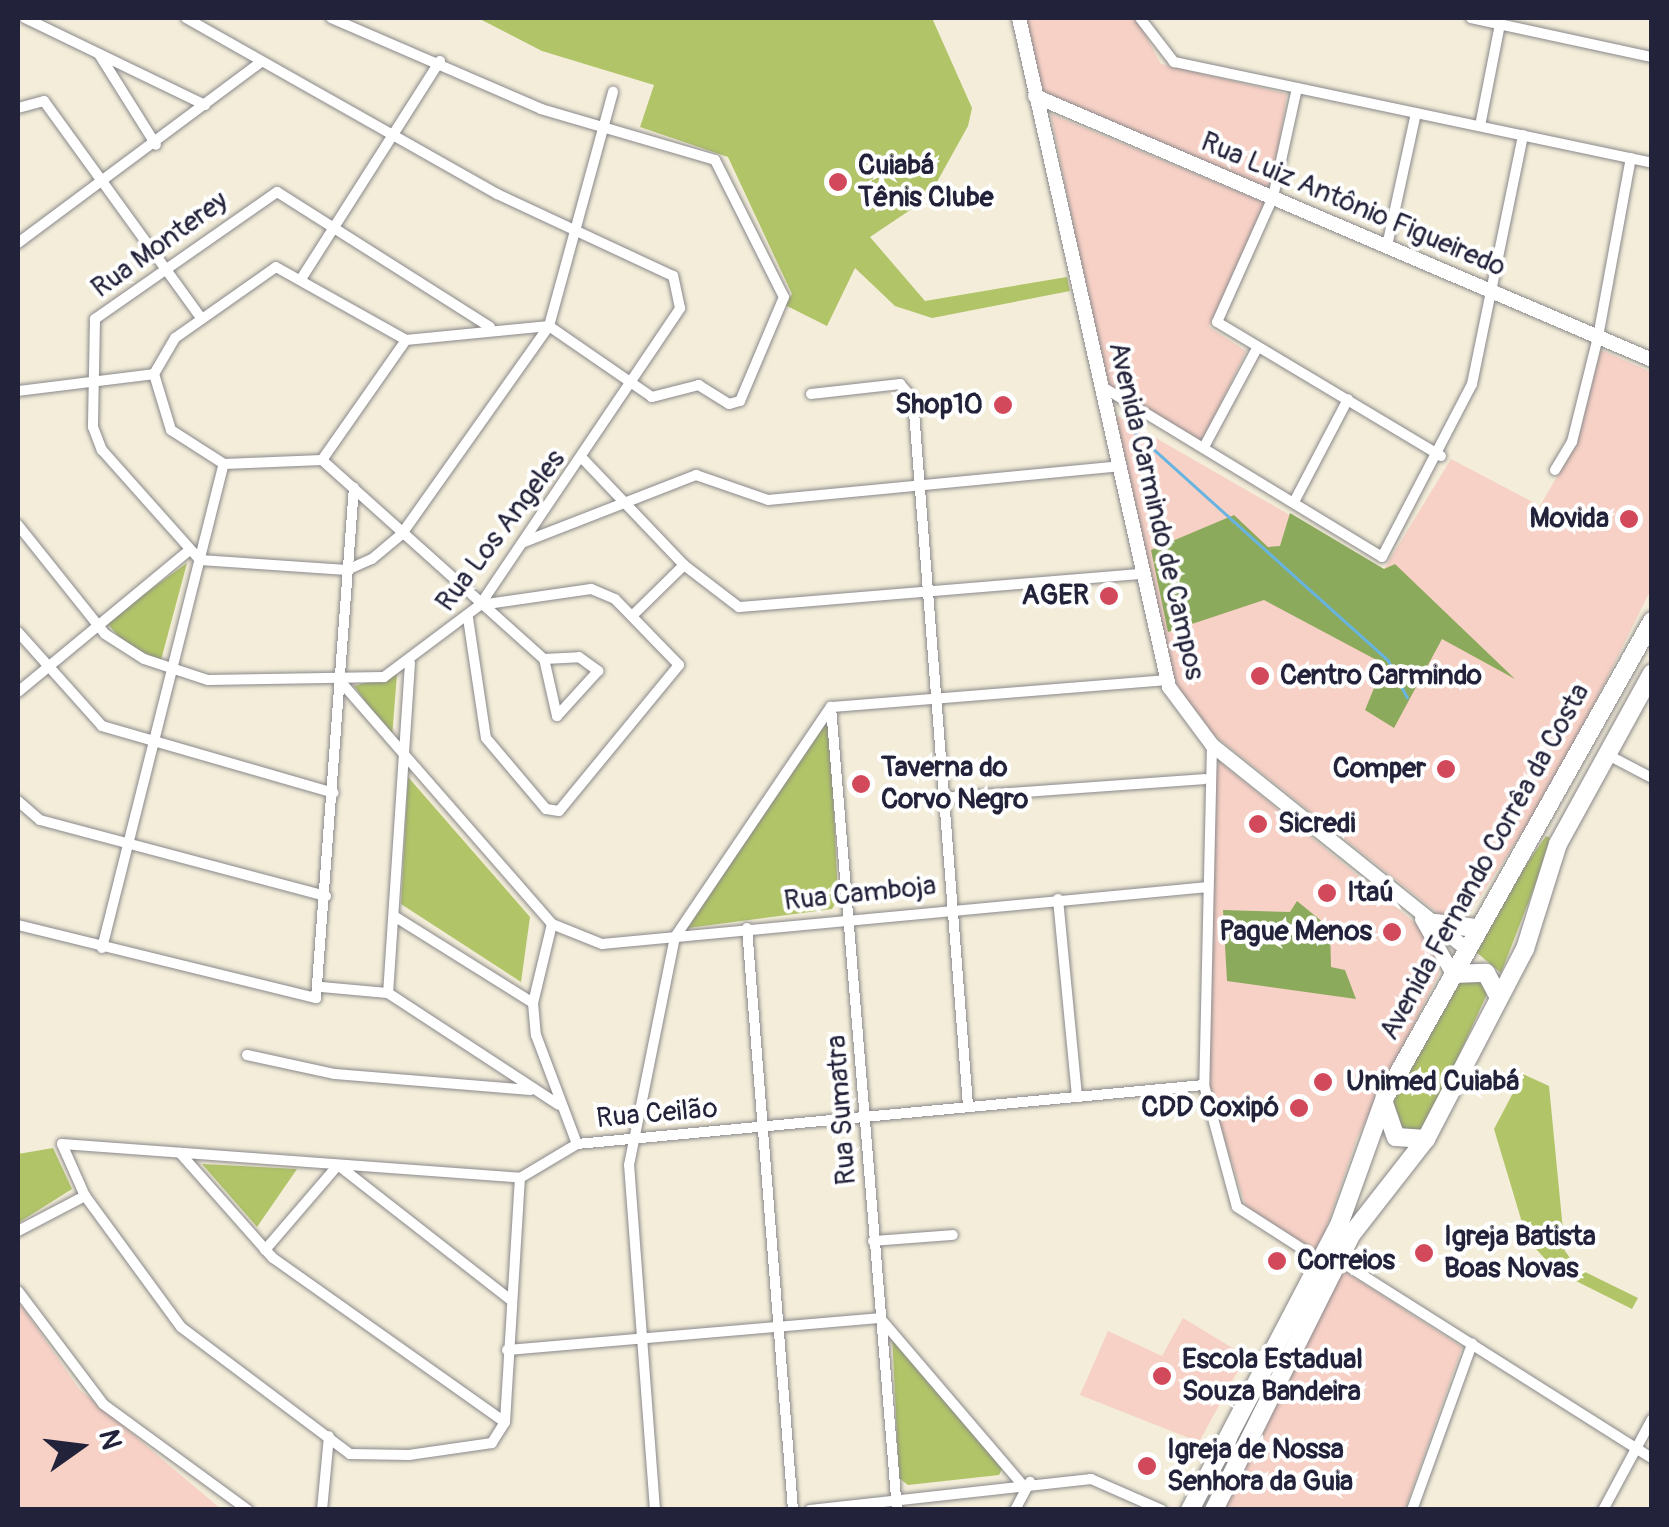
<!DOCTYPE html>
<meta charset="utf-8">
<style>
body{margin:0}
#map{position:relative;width:1669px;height:1527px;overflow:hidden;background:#f3edd9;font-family:Pangolin,sans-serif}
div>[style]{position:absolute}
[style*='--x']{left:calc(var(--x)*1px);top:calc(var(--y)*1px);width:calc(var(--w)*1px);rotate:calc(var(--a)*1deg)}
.built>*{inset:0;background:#f7d1c6}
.green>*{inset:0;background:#b1c468}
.forest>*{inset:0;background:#8caa5c}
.stream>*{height:2.5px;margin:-1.25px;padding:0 1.25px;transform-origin:1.25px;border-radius:1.25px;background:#68b4e1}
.roads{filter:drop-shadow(0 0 2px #8a888a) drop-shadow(0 0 2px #8a888a)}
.street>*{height:10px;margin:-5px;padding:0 5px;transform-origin:5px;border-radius:5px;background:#fff}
.secondary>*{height:14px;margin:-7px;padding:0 7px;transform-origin:7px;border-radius:7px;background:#fff}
.highway>*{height:18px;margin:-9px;padding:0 9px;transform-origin:9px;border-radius:9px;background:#fff}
.dots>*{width:28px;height:28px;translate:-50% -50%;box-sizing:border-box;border:5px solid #fff;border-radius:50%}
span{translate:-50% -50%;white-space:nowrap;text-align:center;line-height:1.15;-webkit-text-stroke:8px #fff;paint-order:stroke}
.poi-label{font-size:28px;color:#22223b;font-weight:700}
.left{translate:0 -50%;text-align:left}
.right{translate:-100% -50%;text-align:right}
.street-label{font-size:28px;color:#22223b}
.frame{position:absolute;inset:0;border:20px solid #22223b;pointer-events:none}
.north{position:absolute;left:30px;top:1397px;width:100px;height:100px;-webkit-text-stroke:8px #fff;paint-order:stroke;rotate:76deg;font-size:28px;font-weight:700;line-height:40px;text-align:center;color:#22223b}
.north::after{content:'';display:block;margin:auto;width:35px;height:45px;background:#22223b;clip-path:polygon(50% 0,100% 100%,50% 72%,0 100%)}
</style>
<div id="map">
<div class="built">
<div style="clip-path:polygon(1023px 18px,1136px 18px,1161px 64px,1287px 94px,1271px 193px,1040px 94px)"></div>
<div style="clip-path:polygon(1051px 114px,1265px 203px,1209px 327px,1246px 351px,1202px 442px,1104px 383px)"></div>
<div style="clip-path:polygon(1601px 350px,1651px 372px,1651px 589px,1557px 779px,1463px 923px,1453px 925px,1194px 719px,1172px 674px,1114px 414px,1384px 569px,1451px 459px,1540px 506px,1577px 442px)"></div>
<div style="clip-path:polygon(1220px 762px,1426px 932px,1439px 956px,1439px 974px,1357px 1138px,1317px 1255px,1248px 1213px,1209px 1091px,1212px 775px)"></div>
<div style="clip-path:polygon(1342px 1270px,1462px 1347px,1405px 1509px,1221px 1510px)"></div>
<div style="clip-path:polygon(18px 1301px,79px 1389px,221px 1509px,18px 1509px)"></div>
<div style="clip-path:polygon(1183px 1318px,1246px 1356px,1199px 1442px,1080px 1395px,1108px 1331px,1162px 1356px)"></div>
</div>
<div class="green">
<div style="clip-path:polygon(478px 18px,932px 18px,972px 108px,968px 126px,928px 198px,870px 237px,925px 301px,1067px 277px,1070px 291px,932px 318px,895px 306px,855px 268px,827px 326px,785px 305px,792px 294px,728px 157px,640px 127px,654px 85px,542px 51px)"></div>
<div style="clip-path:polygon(187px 563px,161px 660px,127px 646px,106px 622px)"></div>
<div style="clip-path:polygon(397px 674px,392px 737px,354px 686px)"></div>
<div style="clip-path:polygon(819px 722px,830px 726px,838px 899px,832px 909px,688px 928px)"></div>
<div style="clip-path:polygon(408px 777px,530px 917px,521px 982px,401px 904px)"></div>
<div style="clip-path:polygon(1546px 836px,1553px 839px,1501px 973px,1469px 946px)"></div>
<div style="clip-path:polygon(1477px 972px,1487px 994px,1424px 1132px,1408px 1138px,1387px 1115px,1456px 978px)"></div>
<div style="clip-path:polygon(1523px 1074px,1549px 1086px,1565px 1251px,1577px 1268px,1638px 1298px,1632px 1309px,1556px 1271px,1527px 1239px,1494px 1129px)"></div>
<div style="clip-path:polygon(53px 1148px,72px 1189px,18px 1223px,18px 1154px)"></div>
<div style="clip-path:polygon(202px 1164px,297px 1169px,257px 1227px)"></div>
<div style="clip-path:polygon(892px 1333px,1002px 1469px,999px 1475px,908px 1485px,899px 1478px)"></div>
</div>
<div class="forest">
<div style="clip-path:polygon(1290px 513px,1384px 569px,1395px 564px,1515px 679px,1442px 639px,1394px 728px,1365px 710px,1384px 664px,1264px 600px,1168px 632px,1151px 550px,1234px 515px,1268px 547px,1280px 546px)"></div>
<div style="clip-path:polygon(1297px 901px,1330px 928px,1331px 967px,1345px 970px,1356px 999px,1227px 981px,1223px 910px,1290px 912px)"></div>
</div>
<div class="stream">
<div style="--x:1128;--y:426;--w:350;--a:42"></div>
<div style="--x:1388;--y:660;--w:42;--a:62.8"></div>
</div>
<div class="roads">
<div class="street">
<div style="--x:25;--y:18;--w:200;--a:25.8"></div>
<div style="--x:331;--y:18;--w:229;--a:23.4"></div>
<div style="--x:541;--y:109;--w:181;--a:16.3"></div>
<div style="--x:715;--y:160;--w:153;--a:63.3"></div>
<div style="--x:784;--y:297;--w:113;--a:112.9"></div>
<div style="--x:740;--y:401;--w:11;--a:165"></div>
<div style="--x:729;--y:404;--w:36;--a:-148"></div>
<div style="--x:699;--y:385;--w:49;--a:165.7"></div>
<div style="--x:652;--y:397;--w:125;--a:-145.4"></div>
<div style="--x:549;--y:326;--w:144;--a:174.4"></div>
<div style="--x:1140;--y:18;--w:56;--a:52.3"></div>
<div style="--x:1174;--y:62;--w:489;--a:11.9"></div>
<div style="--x:1471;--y:18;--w:185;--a:12.2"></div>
<div style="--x:99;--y:54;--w:107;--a:57.9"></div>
<div style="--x:1297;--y:88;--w:112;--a:102.4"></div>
<div style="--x:1273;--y:197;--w:137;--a:114.1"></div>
<div style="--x:1217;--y:322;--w:261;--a:30.9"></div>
<div style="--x:18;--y:108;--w:27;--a:-15"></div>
<div style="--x:44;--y:101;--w:269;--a:54.1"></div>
<div style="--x:1480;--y:126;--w:104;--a:-78.9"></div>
<div style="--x:18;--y:243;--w:303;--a:-36.7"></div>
<div style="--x:1387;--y:246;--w:136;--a:-77.7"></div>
<div style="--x:276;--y:267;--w:149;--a:29.3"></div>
<div style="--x:406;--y:340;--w:146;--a:125"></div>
<div style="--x:322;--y:460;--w:98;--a:177.7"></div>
<div style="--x:224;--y:464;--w:63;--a:-147.3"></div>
<div style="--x:171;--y:430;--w:59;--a:-106.9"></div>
<div style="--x:154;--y:374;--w:42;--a:-59.7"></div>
<div style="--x:175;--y:338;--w:123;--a:-35.1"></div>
<div style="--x:303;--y:276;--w:255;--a:-57.5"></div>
<div style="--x:490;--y:327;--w:252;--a:-147.6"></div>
<div style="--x:277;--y:192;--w:222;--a:145.1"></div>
<div style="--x:95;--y:319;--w:108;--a:91.1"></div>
<div style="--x:93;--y:427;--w:25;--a:69"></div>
<div style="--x:102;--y:450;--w:147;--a:48.3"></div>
<div style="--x:200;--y:560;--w:147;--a:3.9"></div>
<div style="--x:347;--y:570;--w:27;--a:-24"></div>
<div style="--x:372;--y:559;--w:38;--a:-40"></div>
<div style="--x:401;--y:535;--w:256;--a:-54.7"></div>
<div style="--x:549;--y:326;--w:243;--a:-74.7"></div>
<div style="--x:1101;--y:386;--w:329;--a:31.3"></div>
<div style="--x:1382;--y:557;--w:195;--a:-62.5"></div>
<div style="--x:1472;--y:384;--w:254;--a:-78.4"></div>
<div style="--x:18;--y:391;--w:137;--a:-7.1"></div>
<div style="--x:811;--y:394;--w:90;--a:-6.4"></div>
<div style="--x:900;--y:384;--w:20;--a:49"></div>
<div style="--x:913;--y:399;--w:709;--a:85.55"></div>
<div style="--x:1204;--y:447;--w:112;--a:-61.8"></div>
<div style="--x:322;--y:460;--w:298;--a:41.9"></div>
<div style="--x:544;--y:659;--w:35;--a:-3"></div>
<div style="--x:579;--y:657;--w:24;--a:36"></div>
<div style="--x:598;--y:671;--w:61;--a:132.3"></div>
<div style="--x:557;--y:716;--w:58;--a:-102.8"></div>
<div style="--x:584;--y:460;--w:145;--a:46.4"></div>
<div style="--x:684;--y:565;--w:69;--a:37.4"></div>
<div style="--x:739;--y:607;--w:406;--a:-4.7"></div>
<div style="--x:1555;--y:470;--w:33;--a:-59"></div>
<div style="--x:1572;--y:442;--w:108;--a:-76.1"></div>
<div style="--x:1598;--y:337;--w:182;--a:-79.6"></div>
<div style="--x:1294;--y:502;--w:116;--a:-62.3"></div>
<div style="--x:18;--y:525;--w:139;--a:51.4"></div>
<div style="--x:105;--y:634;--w:46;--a:32.7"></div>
<div style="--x:144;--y:659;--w:67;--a:18.2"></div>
<div style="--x:208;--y:680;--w:176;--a:-1"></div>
<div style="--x:384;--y:677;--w:120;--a:-36.9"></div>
<div style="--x:480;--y:605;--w:358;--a:-56"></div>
<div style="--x:680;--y:308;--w:33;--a:-102"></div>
<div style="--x:673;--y:276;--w:194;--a:-155"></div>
<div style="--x:497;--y:194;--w:357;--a:-150.5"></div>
<div style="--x:524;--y:542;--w:185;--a:-21.3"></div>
<div style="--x:696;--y:475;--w:76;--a:19.1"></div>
<div style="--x:768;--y:500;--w:353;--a:-5.5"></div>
<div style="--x:632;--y:616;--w:73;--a:-44.4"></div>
<div style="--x:468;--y:618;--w:121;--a:81.5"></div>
<div style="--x:486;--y:738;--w:93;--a:49.8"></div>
<div style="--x:546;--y:809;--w:13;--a:9"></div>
<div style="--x:559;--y:811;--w:189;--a:-50.6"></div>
<div style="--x:679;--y:665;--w:92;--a:-134.1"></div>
<div style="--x:615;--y:599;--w:26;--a:-157"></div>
<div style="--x:591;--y:589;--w:112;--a:171.8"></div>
<div style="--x:18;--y:632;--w:126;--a:48.2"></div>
<div style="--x:102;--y:726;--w:241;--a:16.1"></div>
<div style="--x:410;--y:663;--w:331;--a:93.8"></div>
<div style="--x:388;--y:993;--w:204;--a:33.2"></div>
<div style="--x:341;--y:682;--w:321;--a:48.9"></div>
<div style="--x:552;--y:924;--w:54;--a:21.8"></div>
<div style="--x:602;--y:944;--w:609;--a:-5.37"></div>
<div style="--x:18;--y:692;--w:219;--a:-39.6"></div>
<div style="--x:831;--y:707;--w:806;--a:85.3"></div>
<div style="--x:831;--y:707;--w:336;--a:-4.6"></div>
<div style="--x:1212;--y:745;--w:340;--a:91.3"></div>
<div style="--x:1204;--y:1085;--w:126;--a:74.9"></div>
<div style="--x:1237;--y:1207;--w:100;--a:32.7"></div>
<div style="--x:1606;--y:754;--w:52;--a:27.6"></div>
<div style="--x:942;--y:798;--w:263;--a:-4.1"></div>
<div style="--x:18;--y:801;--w:29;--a:41"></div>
<div style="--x:40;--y:820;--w:296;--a:14.9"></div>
<div style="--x:1058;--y:899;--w:198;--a:84.5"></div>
<div style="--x:394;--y:916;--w:164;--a:32"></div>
<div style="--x:552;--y:924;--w:81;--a:103.5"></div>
<div style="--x:533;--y:1003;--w:32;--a:85"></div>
<div style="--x:536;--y:1035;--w:116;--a:69.4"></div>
<div style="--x:18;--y:925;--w:307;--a:13.8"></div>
<div style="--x:316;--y:998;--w:512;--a:-85.75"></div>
<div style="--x:747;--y:928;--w:584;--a:85.48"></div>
<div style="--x:102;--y:948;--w:499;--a:-75.9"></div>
<div style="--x:321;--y:987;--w:67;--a:5.1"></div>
<div style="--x:247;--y:1055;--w:90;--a:12.2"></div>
<div style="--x:335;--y:1074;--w:196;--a:4.7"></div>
<div style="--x:180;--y:1153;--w:140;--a:48.5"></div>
<div style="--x:273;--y:1258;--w:284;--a:35.3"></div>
<div style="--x:505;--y:1422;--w:25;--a:122"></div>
<div style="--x:492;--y:1443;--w:84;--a:171.8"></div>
<div style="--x:409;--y:1455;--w:59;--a:-179"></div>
<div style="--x:350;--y:1454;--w:211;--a:-143.1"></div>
<div style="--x:181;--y:1327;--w:162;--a:-126.2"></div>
<div style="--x:85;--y:1196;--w:57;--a:-113.9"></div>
<div style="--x:62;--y:1144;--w:459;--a:4.2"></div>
<div style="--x:520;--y:1178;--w:66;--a:-30.8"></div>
<div style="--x:577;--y:1144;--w:630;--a:-5.38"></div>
<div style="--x:18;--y:1231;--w:76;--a:-27.6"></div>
<div style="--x:873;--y:1241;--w:80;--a:-4.3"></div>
<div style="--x:265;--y:1250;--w:112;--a:-49.3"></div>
<div style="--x:338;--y:1165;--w:219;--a:38"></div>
<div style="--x:1340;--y:1261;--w:369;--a:32.3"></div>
<div style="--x:18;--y:1291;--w:141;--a:53"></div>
<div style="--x:103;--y:1404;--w:180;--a:36.2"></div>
<div style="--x:507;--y:1350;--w:374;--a:-4.9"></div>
<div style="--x:880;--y:1318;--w:217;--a:49.5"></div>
<div style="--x:505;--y:1422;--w:244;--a:-86.5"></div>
<div style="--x:322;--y:1510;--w:74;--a:-84.6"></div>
<div style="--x:655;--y:1510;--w:346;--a:-94.3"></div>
<div style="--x:629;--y:1165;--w:233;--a:-78.6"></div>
<div style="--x:675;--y:937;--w:278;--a:-55.9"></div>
<div style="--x:810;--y:1510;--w:283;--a:-6.3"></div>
<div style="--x:1091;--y:1479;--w:77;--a:23.6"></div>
<div style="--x:1015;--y:1510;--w:32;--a:-62"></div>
<div style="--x:1412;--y:1510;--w:177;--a:-70.1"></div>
<div style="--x:1603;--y:1510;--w:103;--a:-61.7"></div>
</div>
<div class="secondary">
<div style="--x:1019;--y:18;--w:686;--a:77.36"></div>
<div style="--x:1169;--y:687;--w:72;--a:53.4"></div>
<div style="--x:1212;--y:745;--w:327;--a:38.7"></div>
<div style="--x:1035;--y:96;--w:671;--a:23.16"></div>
<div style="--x:1422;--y:919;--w:63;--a:60.6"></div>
</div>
<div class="highway">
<div style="--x:1435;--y:923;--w:41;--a:7"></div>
<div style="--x:1453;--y:974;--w:33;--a:-2"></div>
<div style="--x:1486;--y:973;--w:26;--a:62"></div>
<div style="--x:1384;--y:1103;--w:36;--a:71"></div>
<div style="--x:1396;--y:1137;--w:30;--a:4"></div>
<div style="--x:1190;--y:1510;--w:322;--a:-62.4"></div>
<div style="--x:1339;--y:1225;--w:136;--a:-70.2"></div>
<div style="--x:1385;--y:1097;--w:546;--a:-60.71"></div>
<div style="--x:1214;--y:1510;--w:307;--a:-63.5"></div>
<div style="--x:1351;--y:1235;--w:122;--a:-52"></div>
<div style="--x:1426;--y:1139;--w:214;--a:-62.5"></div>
<div style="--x:1525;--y:949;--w:110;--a:-72.6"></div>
<div style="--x:1558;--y:844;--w:195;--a:-61.2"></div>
</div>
</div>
<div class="dots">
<div style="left:838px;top:182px;background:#d1495b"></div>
<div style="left:1003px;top:405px;background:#d1495b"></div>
<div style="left:1629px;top:519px;background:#d1495b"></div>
<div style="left:1109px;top:596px;background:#d1495b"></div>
<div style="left:1260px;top:676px;background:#d1495b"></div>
<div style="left:1446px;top:769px;background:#d1495b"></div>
<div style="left:861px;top:784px;background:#d1495b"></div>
<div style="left:1258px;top:824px;background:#d1495b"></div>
<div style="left:1327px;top:893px;background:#d1495b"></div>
<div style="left:1392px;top:932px;background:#d1495b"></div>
<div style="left:1323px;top:1082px;background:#d1495b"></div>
<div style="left:1299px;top:1108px;background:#d1495b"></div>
<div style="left:1424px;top:1253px;background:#d1495b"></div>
<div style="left:1277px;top:1261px;background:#d1495b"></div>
<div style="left:1162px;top:1376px;background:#d1495b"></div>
<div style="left:1147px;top:1466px;background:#d1495b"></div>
</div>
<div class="poi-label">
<span class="left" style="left:858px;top:182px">Cuiabá<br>Tênis Clube</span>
<span class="right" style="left:983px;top:405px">Shop10</span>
<span class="right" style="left:1609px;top:519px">Movida</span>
<span class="right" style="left:1089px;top:596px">AGER</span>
<span class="left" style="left:1280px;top:676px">Centro Carmindo</span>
<span class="left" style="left:881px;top:784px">Taverna do<br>Corvo Negro</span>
<span class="right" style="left:1426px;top:769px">Comper</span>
<span class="left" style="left:1278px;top:824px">Sicredi</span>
<span class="left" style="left:1347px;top:893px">Itaú</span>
<span class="right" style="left:1372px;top:932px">Pague Menos</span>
<span class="left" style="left:1346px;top:1082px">Unimed Cuiabá</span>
<span class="right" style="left:1279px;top:1108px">CDD Coxipó</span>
<span class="left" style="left:1444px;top:1253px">Igreja Batista<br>Boas Novas</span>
<span class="left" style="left:1297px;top:1261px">Correios</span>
<span class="left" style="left:1182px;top:1376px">Escola Estadual<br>Souza Bandeira</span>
<span class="left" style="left:1167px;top:1466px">Igreja de Nossa<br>Senhora da Guia</span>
</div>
<div class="street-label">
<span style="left:1353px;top:205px;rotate:23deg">Rua Luiz Antônio Figueiredo</span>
<span style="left:160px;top:245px;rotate:-36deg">Rua Monterey</span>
<span style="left:1156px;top:511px;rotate:77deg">Avenida Carmindo de Campos</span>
<span style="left:501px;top:531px;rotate:-53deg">Rua Los Angeles</span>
<span style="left:1485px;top:862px;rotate:-61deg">Avenida Fernando Corrêa da Costa</span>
<span style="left:860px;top:894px;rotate:-6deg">Rua Camboja</span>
<span style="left:842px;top:1110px;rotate:-94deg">Rua Sumatra</span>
<span style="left:657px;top:1114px;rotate:-5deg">Rua Ceilão</span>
</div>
<div class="frame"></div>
<div class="north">N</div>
</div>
